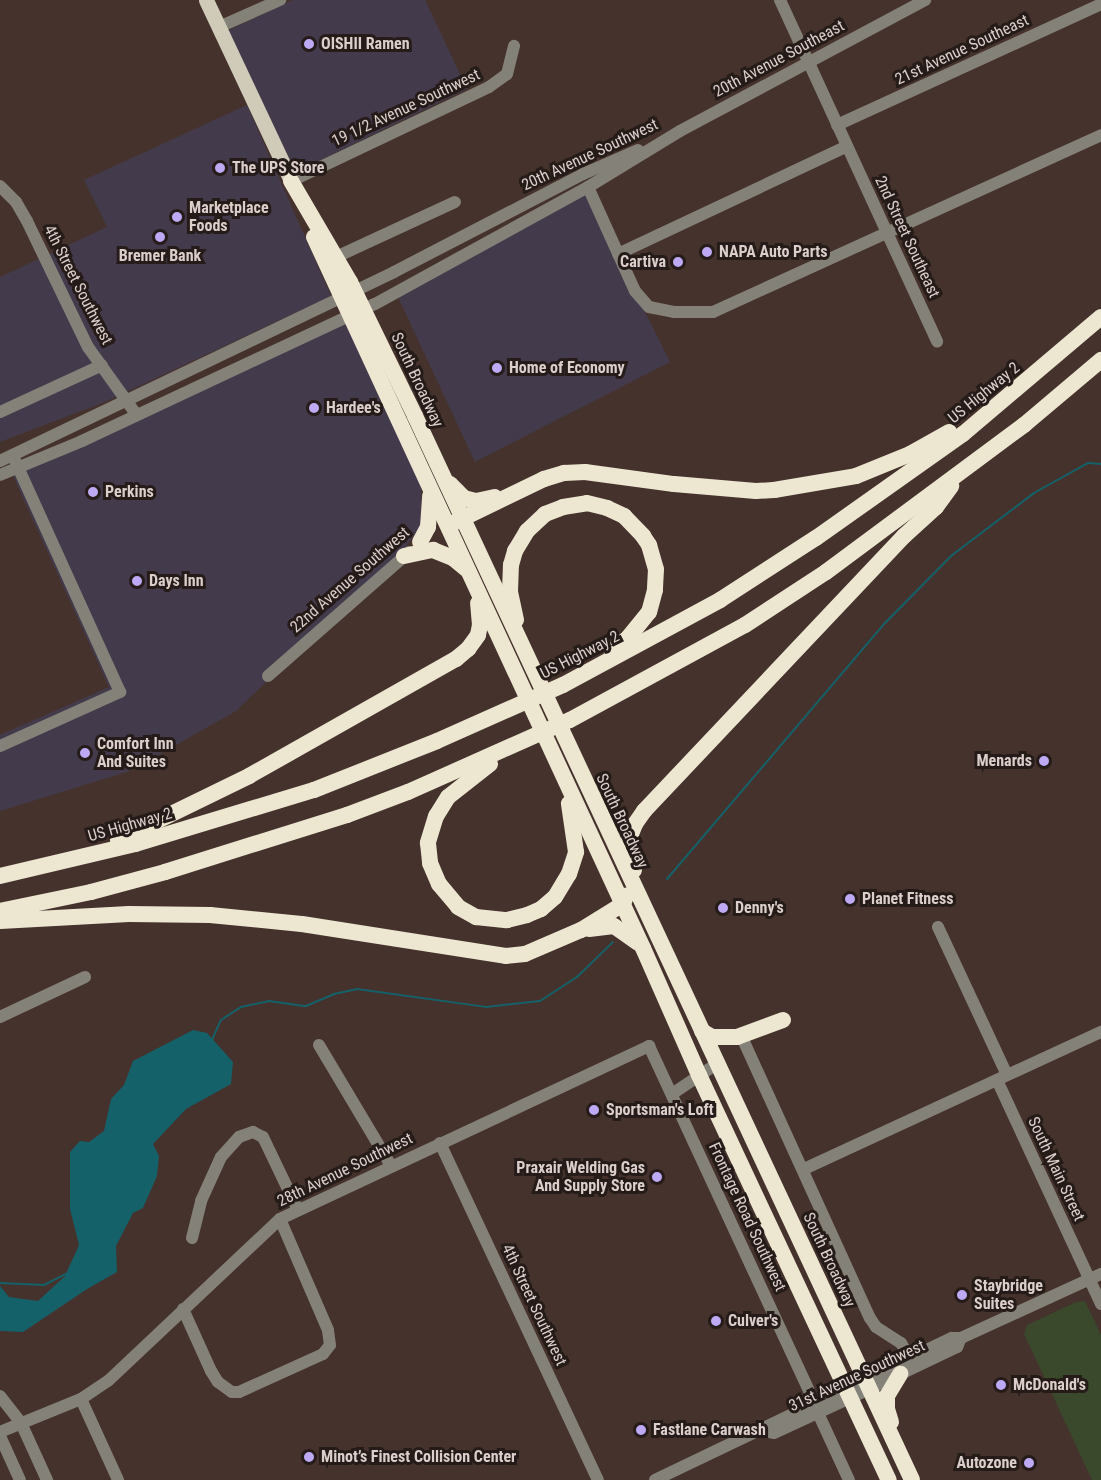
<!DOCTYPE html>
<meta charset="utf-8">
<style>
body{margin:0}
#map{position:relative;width:1101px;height:1480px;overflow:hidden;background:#45322c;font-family:"Roboto Condensed",sans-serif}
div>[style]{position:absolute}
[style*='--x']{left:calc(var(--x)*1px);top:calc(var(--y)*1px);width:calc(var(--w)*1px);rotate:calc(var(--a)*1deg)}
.commercial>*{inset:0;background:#433b4c}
.green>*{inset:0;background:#3a482b}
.water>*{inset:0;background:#14616a}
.stream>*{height:2px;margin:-1px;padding:0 1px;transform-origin:1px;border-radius:1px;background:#14616a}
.minor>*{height:12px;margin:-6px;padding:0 6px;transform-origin:6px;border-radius:6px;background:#848178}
.major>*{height:15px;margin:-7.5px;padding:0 7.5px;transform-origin:7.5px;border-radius:7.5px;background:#cfcbb8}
.highway>*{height:16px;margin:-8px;padding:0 8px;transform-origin:8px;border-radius:8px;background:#ede7d1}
.dots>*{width:16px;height:16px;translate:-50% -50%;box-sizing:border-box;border:3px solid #251c19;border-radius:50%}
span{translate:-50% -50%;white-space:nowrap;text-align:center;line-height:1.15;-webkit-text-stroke:6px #251c19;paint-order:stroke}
.poi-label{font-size:16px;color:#dccfcb;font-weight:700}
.left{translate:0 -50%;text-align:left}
.right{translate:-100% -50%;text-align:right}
.street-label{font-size:16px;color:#dccfcb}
</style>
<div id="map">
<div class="commercial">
<div style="clip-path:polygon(293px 0,425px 0,467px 89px,296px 172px,227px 31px)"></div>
<div style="clip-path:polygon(247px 105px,331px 296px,105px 402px,0 442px,0 277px,107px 227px,84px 180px)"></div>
<div style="clip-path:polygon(586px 194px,670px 362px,475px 462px,398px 297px)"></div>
<div style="clip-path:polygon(348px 322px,421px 484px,422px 525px,404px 549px,236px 711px,130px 771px,0 811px,0 735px,109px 687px,13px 476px)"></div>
</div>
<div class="green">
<div style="clip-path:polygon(1085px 1301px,1101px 1335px,1101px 1480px,1092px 1480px,1024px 1334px,1027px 1325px,1076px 1302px)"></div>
</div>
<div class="water">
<div style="clip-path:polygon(193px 1030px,207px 1033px,233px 1062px,231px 1084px,186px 1109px,153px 1144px,159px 1156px,157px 1176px,143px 1208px,133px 1213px,116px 1246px,117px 1272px,87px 1289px,23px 1332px,0 1331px,0 1286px,9px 1297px,38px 1301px,65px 1276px,79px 1245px,70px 1209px,70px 1152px,80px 1141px,89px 1142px,104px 1131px,111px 1099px,124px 1085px,133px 1061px)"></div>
</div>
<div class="stream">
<div style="--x:667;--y:879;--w:338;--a:-49.6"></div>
<div style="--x:886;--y:622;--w:93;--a:-45.4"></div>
<div style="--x:951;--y:556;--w:104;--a:-37.2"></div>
<div style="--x:1034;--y:493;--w:62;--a:-29.1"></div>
<div style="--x:1088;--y:463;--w:13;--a:4"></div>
<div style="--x:211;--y:1042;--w:24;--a:-66"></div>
<div style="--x:221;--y:1020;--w:24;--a:-33"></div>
<div style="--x:241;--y:1007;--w:29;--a:-12"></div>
<div style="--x:269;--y:1001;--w:37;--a:8"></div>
<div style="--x:306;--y:1006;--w:30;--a:-23"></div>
<div style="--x:334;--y:994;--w:24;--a:-12"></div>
<div style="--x:357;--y:989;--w:130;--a:7.9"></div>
<div style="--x:486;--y:1007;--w:54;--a:-6.3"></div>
<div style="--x:540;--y:1001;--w:44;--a:-33"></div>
<div style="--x:577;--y:977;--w:50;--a:-44.2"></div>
<div style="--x:0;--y:1283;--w:44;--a:2.6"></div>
<div style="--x:44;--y:1285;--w:25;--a:-27"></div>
</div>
<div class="minor">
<div style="--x:780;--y:0;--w:376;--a:65.3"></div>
<div style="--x:219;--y:27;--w:67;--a:-23.9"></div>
<div style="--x:837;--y:125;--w:290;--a:-24.6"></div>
<div style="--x:291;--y:181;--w:219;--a:-25.4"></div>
<div style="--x:489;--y:87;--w:22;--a:-36"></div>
<div style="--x:507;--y:74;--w:29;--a:-76"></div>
<div style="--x:0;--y:186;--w:23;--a:45"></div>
<div style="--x:16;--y:202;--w:22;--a:60"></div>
<div style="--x:27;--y:221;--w:140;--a:64.2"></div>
<div style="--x:88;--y:347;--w:82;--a:54.4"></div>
<div style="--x:588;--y:187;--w:114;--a:65.7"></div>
<div style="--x:635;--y:291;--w:21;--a:49"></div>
<div style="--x:649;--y:307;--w:25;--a:11"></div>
<div style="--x:674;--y:312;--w:39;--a:0"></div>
<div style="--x:713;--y:312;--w:426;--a:-24.5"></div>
<div style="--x:618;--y:254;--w:253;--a:-25.2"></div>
<div style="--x:336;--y:257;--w:131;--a:-24.8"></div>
<div style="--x:0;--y:412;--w:112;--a:-24.7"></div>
<div style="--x:0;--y:461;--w:437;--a:-25.6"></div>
<div style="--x:394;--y:272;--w:213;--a:-27.4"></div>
<div style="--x:583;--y:174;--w:60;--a:-23.6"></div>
<div style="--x:0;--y:475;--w:89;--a:-22.5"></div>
<div style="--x:82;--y:441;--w:323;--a:-25.1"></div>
<div style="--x:375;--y:304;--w:243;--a:-28.8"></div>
<div style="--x:588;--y:187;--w:108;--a:-31.3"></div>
<div style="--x:680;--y:131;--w:278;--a:-28.1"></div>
<div style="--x:268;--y:676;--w:188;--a:-41.3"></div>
<div style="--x:0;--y:746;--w:132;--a:-24.2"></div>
<div style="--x:120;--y:692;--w:255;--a:-114.4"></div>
<div style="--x:938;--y:927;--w:163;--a:65"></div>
<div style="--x:0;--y:1017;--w:94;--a:-25.2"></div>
<div style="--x:745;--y:1044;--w:301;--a:65.5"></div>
<div style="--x:870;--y:1318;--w:11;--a:56"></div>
<div style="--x:876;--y:1327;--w:30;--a:33"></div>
<div style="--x:901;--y:1343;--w:17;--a:59"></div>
<div style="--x:319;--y:1045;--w:141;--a:59.2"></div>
<div style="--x:997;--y:1080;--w:247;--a:65.1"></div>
<div style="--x:672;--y:1094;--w:55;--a:-34"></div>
<div style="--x:440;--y:1143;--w:372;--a:64.9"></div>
<div style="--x:804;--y:1169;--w:327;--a:-24.8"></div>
<div style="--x:192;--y:1238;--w:38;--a:-76"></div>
<div style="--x:201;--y:1201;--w:48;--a:-65.6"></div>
<div style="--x:221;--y:1157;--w:27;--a:-48"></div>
<div style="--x:239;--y:1137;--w:15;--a:-20"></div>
<div style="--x:253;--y:1132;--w:11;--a:27"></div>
<div style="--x:263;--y:1137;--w:81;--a:64.4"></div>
<div style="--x:183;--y:1309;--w:68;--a:65.7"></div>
<div style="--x:211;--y:1371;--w:13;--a:58"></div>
<div style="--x:218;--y:1382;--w:17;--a:36"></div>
<div style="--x:232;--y:1392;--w:7;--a:0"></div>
<div style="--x:239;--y:1392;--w:92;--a:-24.3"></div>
<div style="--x:323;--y:1354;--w:11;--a:-52"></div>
<div style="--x:330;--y:1345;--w:15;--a:-98"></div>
<div style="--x:328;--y:1330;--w:121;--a:-113.4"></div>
<div style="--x:0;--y:1396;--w:34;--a:52"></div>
<div style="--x:21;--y:1423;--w:63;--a:65.5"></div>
<div style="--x:81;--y:1399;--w:89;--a:65.4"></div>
<div style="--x:818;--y:1413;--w:74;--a:65.2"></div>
<div style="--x:762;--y:1431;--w:12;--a:9"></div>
<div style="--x:774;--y:1433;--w:84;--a:-24.7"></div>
<div style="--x:850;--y:1398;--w:119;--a:-25.5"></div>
<div style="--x:957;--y:1347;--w:10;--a:-66"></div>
<div style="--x:0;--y:1432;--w:87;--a:-22.2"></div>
<div style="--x:81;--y:1399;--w:32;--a:-34"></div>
<div style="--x:108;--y:1381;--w:236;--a:-43.3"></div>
<div style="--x:280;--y:1219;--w:408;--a:-25.1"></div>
<div style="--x:649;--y:1046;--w:392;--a:65.1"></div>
<div style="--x:0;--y:1436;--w:48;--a:65.6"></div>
<div style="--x:655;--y:1480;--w:329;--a:-25.6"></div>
<div style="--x:952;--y:1338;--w:9;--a:0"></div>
<div style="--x:961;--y:1338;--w:154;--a:-24.6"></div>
</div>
<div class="major">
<div style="--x:206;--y:0;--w:200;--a:64.8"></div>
</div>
<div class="highway">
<div style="--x:291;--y:181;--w:117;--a:59.7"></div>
<div style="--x:350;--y:282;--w:149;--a:64.1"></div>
<div style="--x:415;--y:416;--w:1174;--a:64.96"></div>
<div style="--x:314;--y:237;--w:783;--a:65.17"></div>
<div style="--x:643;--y:948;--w:139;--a:66.2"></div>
<div style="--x:699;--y:1075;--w:447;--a:64.9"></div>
<div style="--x:450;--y:484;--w:20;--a:45"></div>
<div style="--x:464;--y:498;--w:12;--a:14"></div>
<div style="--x:476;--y:501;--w:19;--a:-12"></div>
<div style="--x:453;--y:523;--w:101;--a:-25.8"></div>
<div style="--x:544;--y:479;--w:21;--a:-17"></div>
<div style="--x:564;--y:473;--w:21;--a:-3"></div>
<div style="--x:585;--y:472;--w:90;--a:7.7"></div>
<div style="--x:674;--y:484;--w:82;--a:4.9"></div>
<div style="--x:756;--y:491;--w:18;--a:-3"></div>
<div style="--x:774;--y:490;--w:83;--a:-9.7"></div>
<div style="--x:856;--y:476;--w:58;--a:-22.2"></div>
<div style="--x:910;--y:454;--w:45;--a:-29.4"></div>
<div style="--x:420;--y:542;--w:17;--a:-62"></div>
<div style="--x:428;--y:527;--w:32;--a:-86"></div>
<div style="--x:404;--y:556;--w:30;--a:-12"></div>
<div style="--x:433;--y:550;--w:22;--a:22"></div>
<div style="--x:453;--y:558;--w:17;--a:40"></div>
<div style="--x:516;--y:620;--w:29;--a:-102"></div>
<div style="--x:510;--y:592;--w:27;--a:-88"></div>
<div style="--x:511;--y:565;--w:15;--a:-74"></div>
<div style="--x:515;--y:551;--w:23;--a:-59"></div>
<div style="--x:527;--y:531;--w:25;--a:-43"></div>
<div style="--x:545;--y:514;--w:19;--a:-21"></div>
<div style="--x:563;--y:507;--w:24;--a:-9"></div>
<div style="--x:587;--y:503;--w:21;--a:14"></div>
<div style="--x:607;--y:508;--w:19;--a:25"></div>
<div style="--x:624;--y:516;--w:28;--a:46"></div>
<div style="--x:643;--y:536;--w:11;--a:56"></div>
<div style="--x:649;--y:545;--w:25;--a:74"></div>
<div style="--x:656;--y:569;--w:21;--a:93"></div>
<div style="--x:655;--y:590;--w:23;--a:105"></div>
<div style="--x:649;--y:612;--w:33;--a:129"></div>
<div style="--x:628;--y:638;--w:21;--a:141"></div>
<div style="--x:490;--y:764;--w:53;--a:141.8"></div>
<div style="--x:448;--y:797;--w:22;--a:122"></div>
<div style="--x:436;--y:816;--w:28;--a:107"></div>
<div style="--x:428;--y:843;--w:20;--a:84"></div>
<div style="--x:430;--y:863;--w:23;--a:67"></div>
<div style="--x:439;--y:884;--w:30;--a:50"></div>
<div style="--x:458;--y:907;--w:21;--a:29"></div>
<div style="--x:476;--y:917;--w:31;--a:6"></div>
<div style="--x:507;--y:920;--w:21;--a:-14"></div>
<div style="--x:527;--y:915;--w:15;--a:-23"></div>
<div style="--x:541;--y:909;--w:18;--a:-41"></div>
<div style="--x:555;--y:897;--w:27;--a:-59"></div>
<div style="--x:569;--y:874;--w:23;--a:-72"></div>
<div style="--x:576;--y:852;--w:49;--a:-98.3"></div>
<div style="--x:118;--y:840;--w:146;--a:-26"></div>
<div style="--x:249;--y:776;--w:238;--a:-29.5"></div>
<div style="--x:456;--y:659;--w:16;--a:-40"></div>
<div style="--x:468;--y:649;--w:17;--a:-54"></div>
<div style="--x:478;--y:635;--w:10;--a:-79"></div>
<div style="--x:480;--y:625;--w:22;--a:-95"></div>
<div style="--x:634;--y:870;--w:18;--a:-106"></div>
<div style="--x:629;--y:853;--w:14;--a:-90"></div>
<div style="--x:629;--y:839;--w:16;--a:-68"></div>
<div style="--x:635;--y:824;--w:16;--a:-55"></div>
<div style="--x:644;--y:811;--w:378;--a:-46.6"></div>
<div style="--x:904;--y:536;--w:43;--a:-42.2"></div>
<div style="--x:936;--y:507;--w:26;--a:-54"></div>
<div style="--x:0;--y:876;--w:139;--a:-13.3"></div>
<div style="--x:135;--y:844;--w:187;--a:-16.8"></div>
<div style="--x:314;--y:790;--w:132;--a:-21.7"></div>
<div style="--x:437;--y:741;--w:138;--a:-24"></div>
<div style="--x:563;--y:685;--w:179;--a:-28.4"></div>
<div style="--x:720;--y:600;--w:114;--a:-32.9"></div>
<div style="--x:816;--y:538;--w:180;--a:-35.3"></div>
<div style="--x:963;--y:434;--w:181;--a:-40.3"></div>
<div style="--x:0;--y:911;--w:93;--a:-11.8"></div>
<div style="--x:91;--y:892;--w:77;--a:-15.1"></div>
<div style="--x:165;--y:872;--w:191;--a:-17.4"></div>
<div style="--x:347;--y:815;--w:65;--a:-20.7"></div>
<div style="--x:408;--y:792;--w:177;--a:-24"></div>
<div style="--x:570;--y:720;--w:199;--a:-28.5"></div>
<div style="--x:745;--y:625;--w:97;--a:-33.2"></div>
<div style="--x:826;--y:572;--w:247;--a:-36.6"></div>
<div style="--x:1024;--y:425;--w:101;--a:-40.2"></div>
<div style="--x:0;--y:921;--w:129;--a:-3.1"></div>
<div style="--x:129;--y:914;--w:81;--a:0.7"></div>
<div style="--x:210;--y:915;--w:92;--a:5.6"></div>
<div style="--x:302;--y:924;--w:206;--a:8.9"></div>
<div style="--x:506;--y:956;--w:19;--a:-6"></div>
<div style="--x:525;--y:954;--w:61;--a:-23.2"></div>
<div style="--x:581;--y:930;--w:49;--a:-31.8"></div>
<div style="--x:623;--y:904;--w:9;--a:-69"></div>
<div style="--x:589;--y:929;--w:25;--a:-7"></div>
<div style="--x:614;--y:926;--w:29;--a:35"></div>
<div style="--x:702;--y:1031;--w:12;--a:31"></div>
<div style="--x:712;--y:1037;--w:25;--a:0"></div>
<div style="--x:737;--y:1037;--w:49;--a:-20.3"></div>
<div style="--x:891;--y:1422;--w:14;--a:-107"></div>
<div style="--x:887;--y:1409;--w:13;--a:-90"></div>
<div style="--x:887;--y:1396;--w:26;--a:-59"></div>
</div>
<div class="dots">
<div style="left:309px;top:44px;background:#bea9f5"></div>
<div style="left:220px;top:168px;background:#bea9f5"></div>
<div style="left:177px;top:217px;background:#bea9f5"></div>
<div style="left:160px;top:237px;background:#bea9f5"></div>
<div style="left:707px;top:252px;background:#bea9f5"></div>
<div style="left:678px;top:262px;background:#bea9f5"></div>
<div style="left:497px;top:368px;background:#bea9f5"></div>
<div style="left:314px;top:408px;background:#bea9f5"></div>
<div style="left:93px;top:492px;background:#bea9f5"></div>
<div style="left:137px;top:581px;background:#bea9f5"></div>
<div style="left:85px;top:753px;background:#bea9f5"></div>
<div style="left:1044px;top:761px;background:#bea9f5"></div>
<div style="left:850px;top:899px;background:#bea9f5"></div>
<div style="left:723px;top:908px;background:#bea9f5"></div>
<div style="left:594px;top:1110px;background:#bea9f5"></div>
<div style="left:657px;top:1177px;background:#bea9f5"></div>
<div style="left:962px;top:1295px;background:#bea9f5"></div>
<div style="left:716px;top:1321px;background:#bea9f5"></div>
<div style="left:1001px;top:1385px;background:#bea9f5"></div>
<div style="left:641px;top:1430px;background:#bea9f5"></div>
<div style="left:309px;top:1457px;background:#bea9f5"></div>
<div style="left:1029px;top:1463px;background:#bea9f5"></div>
</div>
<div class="poi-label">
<span class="left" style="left:321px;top:44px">OISHII Ramen</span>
<span class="left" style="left:232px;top:168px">The UPS Store</span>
<span class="left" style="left:189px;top:217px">Marketplace<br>Foods</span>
<span class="left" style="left:719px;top:252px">NAPA Auto Parts</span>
<span style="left:160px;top:256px">Bremer Bank</span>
<span class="right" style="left:666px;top:262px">Cartiva</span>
<span class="left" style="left:509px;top:368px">Home of Economy</span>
<span class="left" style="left:326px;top:408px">Hardee's</span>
<span class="left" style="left:105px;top:492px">Perkins</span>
<span class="left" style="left:149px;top:581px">Days Inn</span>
<span class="left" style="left:97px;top:753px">Comfort Inn<br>And Suites</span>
<span class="right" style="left:1032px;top:761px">Menards</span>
<span class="left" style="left:862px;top:899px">Planet Fitness</span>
<span class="left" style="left:735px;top:908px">Denny's</span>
<span class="left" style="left:606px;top:1110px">Sportsman's Loft</span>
<span class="right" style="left:645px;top:1177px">Praxair Welding Gas<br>And Supply Store</span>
<span class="left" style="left:974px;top:1295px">Staybridge<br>Suites</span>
<span class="left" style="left:728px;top:1321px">Culver's</span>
<span class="left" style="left:1013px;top:1385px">McDonald's</span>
<span class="left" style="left:653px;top:1430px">Fastlane Carwash</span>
<span class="left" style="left:321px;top:1457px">Minot’s Finest Collision Center</span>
<span class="right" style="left:1017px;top:1463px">Autozone</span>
</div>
<div class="street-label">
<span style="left:962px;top:50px;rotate:-25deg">21st Avenue Southeast</span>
<span style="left:779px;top:59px;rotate:-28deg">20th Avenue Southeast</span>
<span style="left:406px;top:108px;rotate:-25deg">19 1/2 Avenue Southwest</span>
<span style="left:590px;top:155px;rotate:-25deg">20th Avenue Southwest</span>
<span style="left:907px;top:237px;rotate:65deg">2nd Street Southeast</span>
<span style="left:78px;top:285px;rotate:63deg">4th Street Southwest</span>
<span style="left:417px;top:380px;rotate:65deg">South Broadway</span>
<span style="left:984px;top:393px;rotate:-39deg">US Highway 2</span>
<span style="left:350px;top:580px;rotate:-41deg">22nd Avenue Southwest</span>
<span style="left:580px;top:655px;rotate:-27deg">US Highway 2</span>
<span style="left:622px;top:821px;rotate:65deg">South Broadway</span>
<span style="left:130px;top:825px;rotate:-16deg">US Highway 2</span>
<span style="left:1056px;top:1169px;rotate:65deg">South Main Street</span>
<span style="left:345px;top:1170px;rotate:-26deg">28th Avenue Southwest</span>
<span style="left:747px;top:1217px;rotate:65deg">Frontage Road Southwest</span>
<span style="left:829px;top:1260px;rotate:65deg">South Broadway</span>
<span style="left:534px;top:1305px;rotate:65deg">4th Street Southwest</span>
<span style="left:857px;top:1376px;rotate:-25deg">31st Avenue Southwest</span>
</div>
</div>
